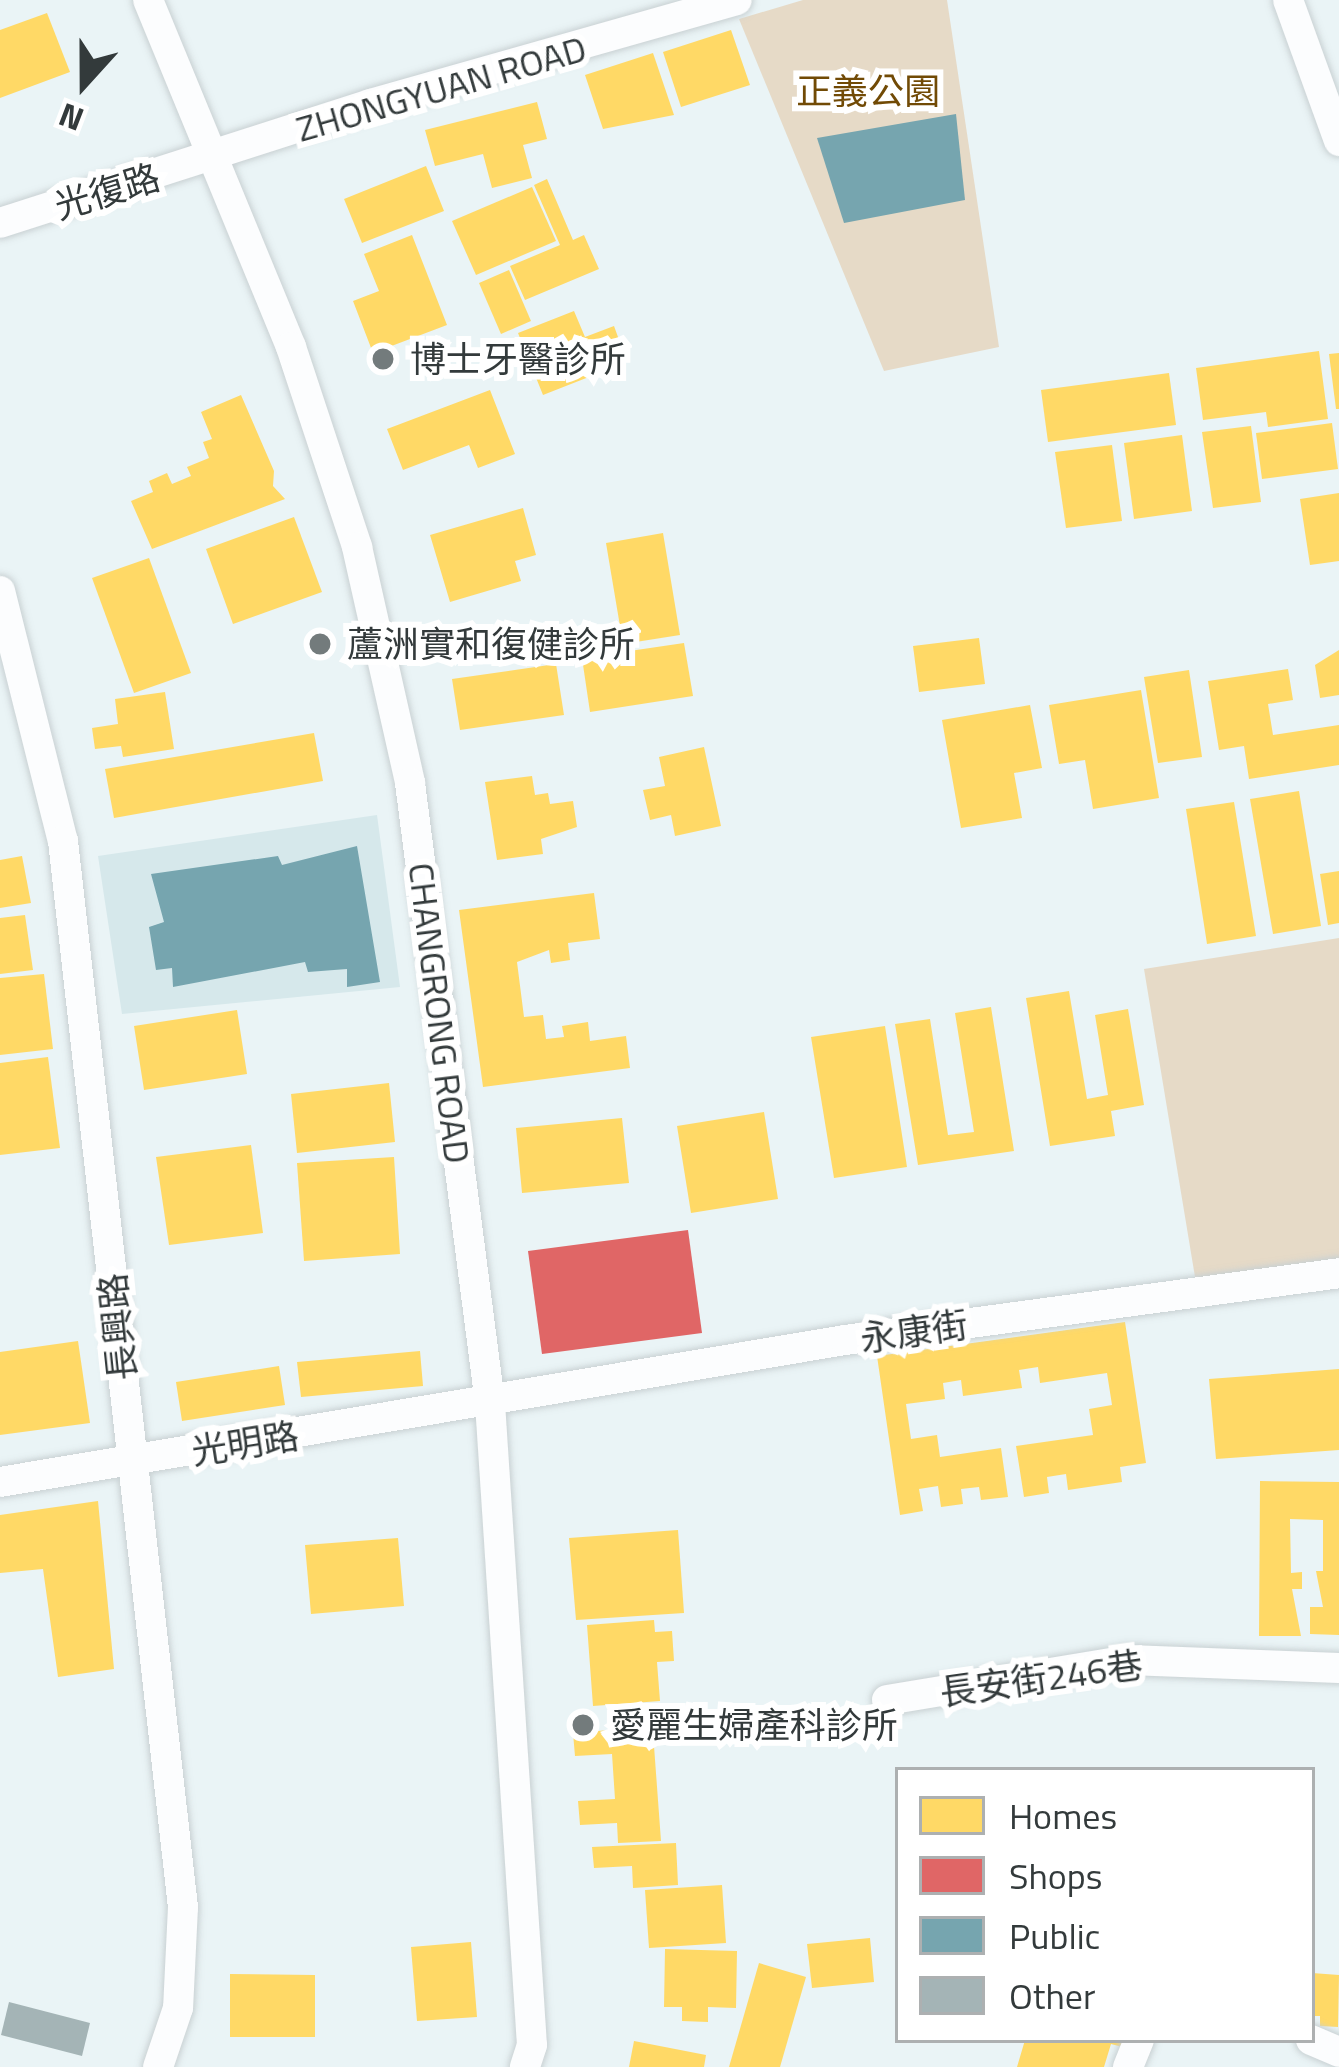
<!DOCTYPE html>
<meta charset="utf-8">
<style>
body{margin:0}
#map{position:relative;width:1339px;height:2067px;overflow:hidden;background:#eaf4f6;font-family:"Titillium Web","Noto Sans TC",sans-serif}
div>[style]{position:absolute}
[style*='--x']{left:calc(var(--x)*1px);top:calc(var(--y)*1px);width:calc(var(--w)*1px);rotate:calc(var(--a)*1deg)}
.built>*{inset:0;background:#d6e8eb}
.green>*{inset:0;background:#e6dac7}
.homes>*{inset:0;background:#ffd966}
.shops>*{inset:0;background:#e06666}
.public>*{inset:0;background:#76a5af}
.building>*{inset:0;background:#a4b4b6}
.roads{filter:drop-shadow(0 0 3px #c9d1d3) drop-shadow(0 0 3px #c9d1d3)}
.minor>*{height:30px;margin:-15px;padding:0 15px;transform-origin:15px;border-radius:15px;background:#fcfdfe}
.dots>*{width:33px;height:33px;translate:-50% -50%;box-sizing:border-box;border:6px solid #fff;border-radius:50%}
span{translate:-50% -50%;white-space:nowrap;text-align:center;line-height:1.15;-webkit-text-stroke:12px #fff;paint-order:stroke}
.street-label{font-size:36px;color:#333a3b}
.park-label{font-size:36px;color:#714a05}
.poi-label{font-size:36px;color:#333a3b}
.left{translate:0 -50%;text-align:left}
.legend{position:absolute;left:895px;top:1767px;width:420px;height:276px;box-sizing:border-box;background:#fff;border:3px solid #adb0b1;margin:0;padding:15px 21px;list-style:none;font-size:36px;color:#333a3b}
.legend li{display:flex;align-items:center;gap:24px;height:60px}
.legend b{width:60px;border:3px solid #adb0b1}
.north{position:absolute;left:24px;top:24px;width:120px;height:120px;-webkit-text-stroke:9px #fff;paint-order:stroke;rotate:201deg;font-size:33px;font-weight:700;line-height:48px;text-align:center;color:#333a3b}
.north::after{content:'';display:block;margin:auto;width:42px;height:54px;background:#333a3b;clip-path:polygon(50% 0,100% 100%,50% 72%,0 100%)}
</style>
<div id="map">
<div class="built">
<div style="clip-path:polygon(377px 815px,400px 987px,122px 1014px,98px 856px)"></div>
</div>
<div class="green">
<div style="clip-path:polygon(803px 0,947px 0,999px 347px,884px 371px,739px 19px)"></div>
<div style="clip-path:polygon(1339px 938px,1339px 1273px,1197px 1289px,1144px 969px)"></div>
</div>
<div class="homes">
<div style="clip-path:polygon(47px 13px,70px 72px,0 98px,0 30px)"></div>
<div style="clip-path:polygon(731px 30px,750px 85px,681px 107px,663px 52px)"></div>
<div style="clip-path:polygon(653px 53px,674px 115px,603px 129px,585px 75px)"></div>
<div style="clip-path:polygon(537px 102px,547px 139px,523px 145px,532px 178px,492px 188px,483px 154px,435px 166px,425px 130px)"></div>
<div style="clip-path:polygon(426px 166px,444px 211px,362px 243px,344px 199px)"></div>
<div style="clip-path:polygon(547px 179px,573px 240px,584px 235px,599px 269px,525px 300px,510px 266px,560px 245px,534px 185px)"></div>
<div style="clip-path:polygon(532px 187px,556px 241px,476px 275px,452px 221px)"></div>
<div style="clip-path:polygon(412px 235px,447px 325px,373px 353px,353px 301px,379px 291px,364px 254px)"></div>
<div style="clip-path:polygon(509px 270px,531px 321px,501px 334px,479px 283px)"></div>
<div style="clip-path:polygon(574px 311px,585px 337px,614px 326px,622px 348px,594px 359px,599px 373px,543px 395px,518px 333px)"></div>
<div style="clip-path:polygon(1319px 351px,1328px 419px,1268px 427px,1266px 412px,1203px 420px,1196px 368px)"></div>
<div style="clip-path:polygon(1339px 353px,1339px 409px,1336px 409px,1329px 354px)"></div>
<div style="clip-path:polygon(1169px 373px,1176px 425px,1048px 442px,1041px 390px)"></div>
<div style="clip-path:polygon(490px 390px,515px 454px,478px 468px,469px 445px,403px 470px,387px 429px)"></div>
<div style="clip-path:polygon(241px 395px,274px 471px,273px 486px,285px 499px,152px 549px,131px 501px,153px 492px,149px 481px,167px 473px,172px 484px,191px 476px,187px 467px,209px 458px,203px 442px,212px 439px,201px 412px)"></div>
<div style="clip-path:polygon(1332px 423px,1338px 469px,1262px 479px,1256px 433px)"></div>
<div style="clip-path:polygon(1251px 426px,1261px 502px,1213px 508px,1202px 432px)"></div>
<div style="clip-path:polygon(1182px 435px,1192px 511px,1134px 519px,1124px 443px)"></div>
<div style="clip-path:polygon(1112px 445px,1122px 521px,1066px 528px,1055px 452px)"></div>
<div style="clip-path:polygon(1339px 493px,1339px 561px,1310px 565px,1300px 499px)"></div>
<div style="clip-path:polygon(523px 508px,536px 555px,515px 561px,521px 581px,450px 602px,430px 535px)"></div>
<div style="clip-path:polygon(294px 517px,322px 592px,233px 624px,206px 549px)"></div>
<div style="clip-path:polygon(663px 533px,680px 635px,623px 644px,606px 543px)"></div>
<div style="clip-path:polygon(149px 558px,191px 673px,134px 693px,92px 578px)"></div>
<div style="clip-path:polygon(979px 638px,985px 684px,919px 692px,913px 646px)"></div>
<div style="clip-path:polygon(684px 643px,693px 696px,590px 712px,582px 658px)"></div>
<div style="clip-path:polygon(1339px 650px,1339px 695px,1320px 698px,1315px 665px)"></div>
<div style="clip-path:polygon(556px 664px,564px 715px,460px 730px,452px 679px)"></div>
<div style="clip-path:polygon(1288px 669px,1293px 700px,1268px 704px,1273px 735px,1339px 725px,1339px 765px,1249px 779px,1244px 746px,1219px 750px,1208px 681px)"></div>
<div style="clip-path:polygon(1189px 670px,1202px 757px,1158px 763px,1144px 677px)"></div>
<div style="clip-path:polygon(1141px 690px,1159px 798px,1093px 809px,1085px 760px,1059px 764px,1049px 705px)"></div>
<div style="clip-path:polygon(165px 692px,174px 749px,123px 757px,121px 746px,95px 749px,92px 728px,118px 724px,115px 699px)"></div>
<div style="clip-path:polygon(1030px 705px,1042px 768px,1014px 773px,1022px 818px,961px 828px,942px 720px)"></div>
<div style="clip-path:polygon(314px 733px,323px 781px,114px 818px,105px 769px)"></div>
<div style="clip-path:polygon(704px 747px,721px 826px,675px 836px,671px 815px,650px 820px,643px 790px,665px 786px,659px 757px)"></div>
<div style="clip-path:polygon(532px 776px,535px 795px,548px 793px,550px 804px,573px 801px,577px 827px,541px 839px,543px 854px,497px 860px,485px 782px)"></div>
<div style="clip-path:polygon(1299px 791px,1321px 926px,1273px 934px,1250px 799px)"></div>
<div style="clip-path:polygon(1234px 802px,1256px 936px,1207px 944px,1186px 809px)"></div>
<div style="clip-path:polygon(22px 856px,31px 903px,0 908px,0 860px)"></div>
<div style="clip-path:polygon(1339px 871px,1339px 923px,1328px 925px,1320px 874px)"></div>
<div style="clip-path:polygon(594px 893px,600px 939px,568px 943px,570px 960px,551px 963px,549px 950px,517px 962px,524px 1017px,543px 1015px,546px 1039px,564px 1037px,562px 1026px,588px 1022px,590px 1041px,626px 1036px,630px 1068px,483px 1087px,459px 910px)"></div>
<div style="clip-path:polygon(25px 915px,33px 970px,0 974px,0 918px)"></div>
<div style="clip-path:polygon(44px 974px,53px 1049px,0 1055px,0 978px)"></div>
<div style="clip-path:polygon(1069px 991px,1087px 1099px,1108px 1095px,1095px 1015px,1128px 1009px,1144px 1105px,1111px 1111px,1115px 1136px,1050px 1146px,1026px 998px)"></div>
<div style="clip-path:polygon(991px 1007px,1014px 1151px,918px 1165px,895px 1024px,930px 1019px,948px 1135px,974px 1132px,955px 1013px)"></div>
<div style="clip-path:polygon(237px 1010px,247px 1074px,144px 1090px,134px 1026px)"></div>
<div style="clip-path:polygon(885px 1026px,907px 1167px,834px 1178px,811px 1037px)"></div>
<div style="clip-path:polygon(48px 1057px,60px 1148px,0 1155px,0 1063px)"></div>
<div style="clip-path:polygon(389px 1083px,395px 1142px,297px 1153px,291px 1094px)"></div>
<div style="clip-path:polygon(764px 1112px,778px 1199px,691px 1213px,677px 1126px)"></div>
<div style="clip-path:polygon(622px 1118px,629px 1183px,522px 1193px,516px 1128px)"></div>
<div style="clip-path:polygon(251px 1145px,263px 1233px,169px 1245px,156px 1157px)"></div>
<div style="clip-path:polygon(394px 1157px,400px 1254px,304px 1261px,297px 1163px)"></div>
<div style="clip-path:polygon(1125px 1322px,1146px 1463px,1120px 1467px,1122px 1482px,1068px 1490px,1066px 1474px,1047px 1477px,1049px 1493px,1024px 1497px,1016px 1446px,1093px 1435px,1089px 1409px,1112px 1405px,1107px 1373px,1040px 1383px,1038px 1367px,1019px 1370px,1022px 1388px,963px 1396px,961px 1380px,943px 1383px,945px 1399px,906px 1404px,911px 1439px,937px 1435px,940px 1457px,1001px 1448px,1008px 1497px,981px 1500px,979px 1487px,961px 1489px,963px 1504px,941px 1507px,938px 1486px,919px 1489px,923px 1511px,900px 1515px,877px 1356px)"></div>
<div style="clip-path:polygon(78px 1341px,90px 1423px,0 1435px,0 1352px)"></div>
<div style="clip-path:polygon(420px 1351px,423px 1386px,301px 1397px,297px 1362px)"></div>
<div style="clip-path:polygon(279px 1366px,285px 1405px,182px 1421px,176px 1382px)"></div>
<div style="clip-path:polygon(1339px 1369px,1339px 1450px,1216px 1459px,1209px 1379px)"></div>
<div style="clip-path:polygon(1260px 1481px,1339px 1482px,1339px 1635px,1310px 1634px,1310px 1607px,1323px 1607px,1316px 1571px,1323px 1571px,1323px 1520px,1290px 1519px,1291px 1573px,1302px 1572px,1302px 1589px,1292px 1589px,1301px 1636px,1259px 1636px)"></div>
<div style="clip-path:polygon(98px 1501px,114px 1669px,58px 1677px,43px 1569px,0 1573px,0 1515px)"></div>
<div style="clip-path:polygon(678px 1530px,684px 1613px,576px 1620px,569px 1538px)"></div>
<div style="clip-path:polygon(398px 1538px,404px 1606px,311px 1614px,305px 1545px)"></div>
<div style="clip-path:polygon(654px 1620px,655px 1632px,672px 1631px,674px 1661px,657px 1662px,660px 1701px,593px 1706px,587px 1625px)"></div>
<div style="clip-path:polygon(651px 1705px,661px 1841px,618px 1843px,617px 1823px,580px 1825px,578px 1801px,615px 1799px,612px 1754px,575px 1756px,573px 1733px,610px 1730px,608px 1707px)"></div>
<div style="clip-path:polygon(676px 1843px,678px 1885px,633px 1888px,632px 1866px,594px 1868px,592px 1847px)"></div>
<div style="clip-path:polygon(722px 1885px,726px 1943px,649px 1948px,645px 1890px)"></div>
<div style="clip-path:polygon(870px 1938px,874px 1982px,812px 1988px,807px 1944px)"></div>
<div style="clip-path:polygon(471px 1942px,477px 2017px,417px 2021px,411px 1947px)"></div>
<div style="clip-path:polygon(665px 1949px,737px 1951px,736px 2008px,708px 2007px,708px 2022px,682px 2021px,682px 2007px,664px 2007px)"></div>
<div style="clip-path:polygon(759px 1963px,806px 1977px,780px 2067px,729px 2067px)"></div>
<div style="clip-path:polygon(1312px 1973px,1339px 1975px,1338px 2027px,1320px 2026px,1320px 2016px,1312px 2016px)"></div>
<div style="clip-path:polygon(230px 1974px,315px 1975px,315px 2037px,230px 2037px)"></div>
<div style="clip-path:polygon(1025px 2040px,1132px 2040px,1130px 2049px,1111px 2044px,1104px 2067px,1017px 2067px)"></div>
<div style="clip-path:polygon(634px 2041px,706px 2055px,704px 2067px,629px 2067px)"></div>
</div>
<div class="shops">
<div style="clip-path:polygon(688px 1230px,702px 1333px,542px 1354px,528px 1251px)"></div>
</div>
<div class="public">
<div style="clip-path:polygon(956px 114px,965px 200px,844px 223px,817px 138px)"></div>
<div style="clip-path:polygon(357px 846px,380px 982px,347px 987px,347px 969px,308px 972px,305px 962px,173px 987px,172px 968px,156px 970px,149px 927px,164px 922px,151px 874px,278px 856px,282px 865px)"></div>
</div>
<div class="building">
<div style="clip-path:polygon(9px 2002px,90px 2023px,82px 2056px,1px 2035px)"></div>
</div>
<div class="roads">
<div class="minor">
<div style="--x:148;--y:0;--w:375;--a:67.6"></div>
<div style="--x:291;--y:347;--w:211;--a:71.7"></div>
<div style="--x:357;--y:547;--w:242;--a:77.3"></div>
<div style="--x:410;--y:783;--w:625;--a:82.65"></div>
<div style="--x:490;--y:1403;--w:643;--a:86.26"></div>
<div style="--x:532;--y:2045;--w:23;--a:108"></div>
<div style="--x:1288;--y:0;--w:150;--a:70.1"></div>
<div style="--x:0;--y:223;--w:389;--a:-17.8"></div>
<div style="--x:370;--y:104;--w:381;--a:-15.8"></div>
<div style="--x:0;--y:591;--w:258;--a:75.9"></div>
<div style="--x:63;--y:841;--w:1073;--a:83.58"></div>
<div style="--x:183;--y:1907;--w:101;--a:92.8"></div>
<div style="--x:178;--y:2008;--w:62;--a:108.7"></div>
<div style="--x:0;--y:1482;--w:857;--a:-9.54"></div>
<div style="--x:845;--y:1340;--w:499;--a:-7.7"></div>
<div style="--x:887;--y:1700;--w:245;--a:-9.4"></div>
<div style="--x:1129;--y:1660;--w:210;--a:2.2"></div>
<div style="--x:1311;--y:2040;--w:30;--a:23"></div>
<div style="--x:1128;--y:2067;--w:29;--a:-68"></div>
</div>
</div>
<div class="dots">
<div style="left:383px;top:359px;background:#737b7c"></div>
<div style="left:320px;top:644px;background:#737b7c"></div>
<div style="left:583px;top:1725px;background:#737b7c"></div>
</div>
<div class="street-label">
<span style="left:441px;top:88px;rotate:-16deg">ZHONGYUAN ROAD</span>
<span style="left:107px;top:191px;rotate:-17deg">光復路</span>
<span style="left:440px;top:1013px;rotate:83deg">CHANGRONG ROAD</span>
<span style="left:117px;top:1327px;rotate:-96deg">長興路</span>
<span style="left:914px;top:1331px;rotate:-8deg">永康街</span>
<span style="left:245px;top:1443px;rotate:-9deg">光明路</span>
<span style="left:1041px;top:1678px;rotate:-8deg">長安街246巷</span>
</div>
<div class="park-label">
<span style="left:868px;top:91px">正義公園</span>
</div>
<div class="poi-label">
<span class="left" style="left:410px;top:359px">博士牙醫診所</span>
<span class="left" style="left:347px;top:644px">蘆洲實和復健診所</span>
<span class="left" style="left:610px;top:1725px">愛麗生婦產科診所</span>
</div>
<ul class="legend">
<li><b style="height:33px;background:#ffd966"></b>Homes</li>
<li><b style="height:33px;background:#e06666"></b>Shops</li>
<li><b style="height:33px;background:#76a5af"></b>Public</li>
<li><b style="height:33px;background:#a4b4b6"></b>Other</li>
</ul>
<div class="north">N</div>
</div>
